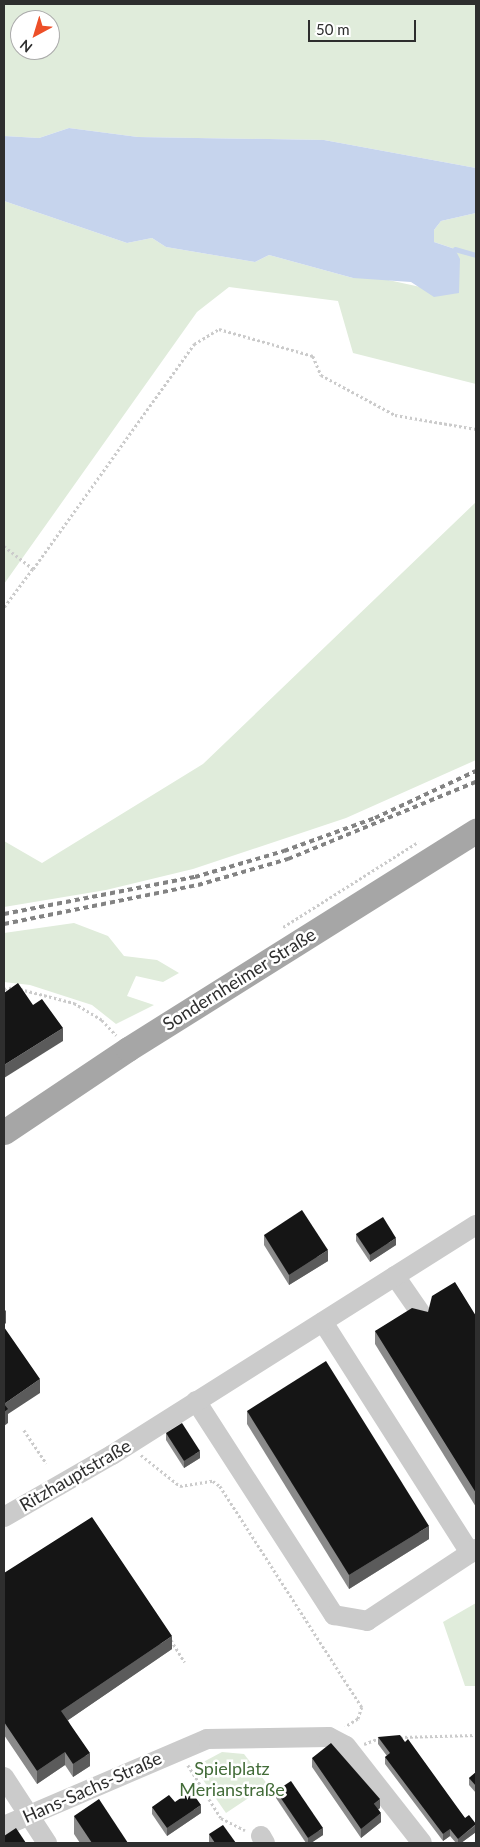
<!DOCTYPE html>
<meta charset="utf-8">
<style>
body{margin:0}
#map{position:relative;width:480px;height:1847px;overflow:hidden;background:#fff;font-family:Lato,sans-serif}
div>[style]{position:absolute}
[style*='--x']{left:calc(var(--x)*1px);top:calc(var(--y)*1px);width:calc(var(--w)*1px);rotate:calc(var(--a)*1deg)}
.green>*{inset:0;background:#e0ecdb}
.water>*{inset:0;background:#c6d4ed}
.stream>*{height:4.5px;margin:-2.25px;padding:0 2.25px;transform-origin:2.25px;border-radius:2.25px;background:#c6d4ed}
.path>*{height:2.5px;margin-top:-1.25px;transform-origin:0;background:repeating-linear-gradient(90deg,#cbcbcb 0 2.5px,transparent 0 5px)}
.minor>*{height:20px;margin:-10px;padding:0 10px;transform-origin:10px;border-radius:10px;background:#cbcbcb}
.major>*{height:25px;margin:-12.5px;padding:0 12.5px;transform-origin:12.5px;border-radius:12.5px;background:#a6a6a6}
.rail>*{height:4px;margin-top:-2px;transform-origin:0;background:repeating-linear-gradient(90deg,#838383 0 5px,transparent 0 9px)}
.wall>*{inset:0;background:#8a8a8a}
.shaded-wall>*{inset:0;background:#5b5b5b}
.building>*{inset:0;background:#151515}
span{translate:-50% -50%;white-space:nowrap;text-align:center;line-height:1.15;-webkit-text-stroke:5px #fff;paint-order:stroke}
.street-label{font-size:18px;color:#2e2e2e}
.park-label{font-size:18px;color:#436c39}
.frame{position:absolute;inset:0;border:5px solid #2e2e2e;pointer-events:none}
.north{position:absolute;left:10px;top:10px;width:50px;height:50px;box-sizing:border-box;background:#fff;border:1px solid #ababab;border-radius:50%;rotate:219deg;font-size:14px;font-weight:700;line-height:20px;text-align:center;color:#2e2e2e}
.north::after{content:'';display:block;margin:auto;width:18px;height:22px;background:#ed4f28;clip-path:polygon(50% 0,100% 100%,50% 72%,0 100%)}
.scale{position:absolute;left:308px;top:20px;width:108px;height:22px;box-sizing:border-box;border:2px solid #2e2e2e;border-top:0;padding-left:6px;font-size:15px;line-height:18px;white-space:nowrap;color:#2e2e2e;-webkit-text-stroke:4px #fff;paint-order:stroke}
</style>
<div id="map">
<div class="green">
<div style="clip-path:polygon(evenodd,4px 4px,476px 4px,476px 168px,324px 140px,138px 137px,69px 128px,39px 138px,4px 136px,4px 4px,20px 20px,50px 20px,50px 50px,20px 50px,20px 20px)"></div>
<div style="clip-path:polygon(4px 201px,127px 243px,152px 238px,166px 247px,255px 262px,269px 255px,353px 278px,370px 276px,425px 288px,455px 249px,434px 242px,434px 230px,441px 221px,476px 213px,476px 384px,353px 353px,338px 301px,229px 287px,197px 312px,4px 584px)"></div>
<div style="clip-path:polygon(476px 502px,476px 760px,346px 818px,193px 869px,106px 890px,4px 907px,4px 841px,42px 863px,203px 764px)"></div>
<div style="clip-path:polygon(74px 923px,108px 936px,124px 956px,157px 960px,179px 973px,163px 982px,136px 976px,127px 996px,154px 1005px,116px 1024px,92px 1005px,30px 985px,4px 982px,4px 933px)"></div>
<div style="clip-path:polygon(476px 1603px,476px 1686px,465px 1686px,443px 1622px)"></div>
<div style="clip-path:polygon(222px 1752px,244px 1754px,268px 1785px,226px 1813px,194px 1767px)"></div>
</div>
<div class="water">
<div style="clip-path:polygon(69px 128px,138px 137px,324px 140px,476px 168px,476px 213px,441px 221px,434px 230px,434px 242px,455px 249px,460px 259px,459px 293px,434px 297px,411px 282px,353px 278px,269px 255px,255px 262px,166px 247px,152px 238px,127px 243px,4px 201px,4px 136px,39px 138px)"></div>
</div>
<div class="stream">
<div style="--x:455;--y:249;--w:22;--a:16"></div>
</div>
<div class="path">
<div style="--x:4;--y:546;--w:37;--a:38"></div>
<div style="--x:33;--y:569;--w:49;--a:126.6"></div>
<div style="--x:33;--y:569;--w:277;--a:-54.4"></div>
<div style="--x:194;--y:344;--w:29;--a:-31"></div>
<div style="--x:219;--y:329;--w:98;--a:16"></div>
<div style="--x:313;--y:356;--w:21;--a:67"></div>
<div style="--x:321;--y:375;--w:84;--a:28.4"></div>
<div style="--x:395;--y:415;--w:82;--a:9.8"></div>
<div style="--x:283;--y:927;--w:160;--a:-32.2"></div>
<div style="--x:4;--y:989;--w:11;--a:-10"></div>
<div style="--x:20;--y:989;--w:56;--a:14.5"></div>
<div style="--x:74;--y:1003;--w:33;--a:31"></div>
<div style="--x:102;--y:1020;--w:21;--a:47"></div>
<div style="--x:24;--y:1430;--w:40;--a:56"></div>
<div style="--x:141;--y:1455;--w:50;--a:38.5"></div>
<div style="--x:180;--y:1486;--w:33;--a:-9"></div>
<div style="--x:213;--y:1481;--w:9;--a:36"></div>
<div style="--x:220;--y:1486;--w:263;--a:57.3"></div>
<div style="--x:362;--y:1707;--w:13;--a:108"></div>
<div style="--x:358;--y:1719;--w:15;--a:148"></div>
<div style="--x:171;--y:1640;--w:26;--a:58"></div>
<div style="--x:400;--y:1737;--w:76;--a:-1.5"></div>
<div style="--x:364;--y:1744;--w:17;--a:-21"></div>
<div style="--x:188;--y:1765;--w:62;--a:58.1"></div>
<div style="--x:221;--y:1818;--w:27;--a:27"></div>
</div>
<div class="minor">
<div style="--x:395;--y:1276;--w:47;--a:55.3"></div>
<div style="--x:323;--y:1322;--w:274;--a:57.5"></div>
<div style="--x:196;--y:1401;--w:255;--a:57.2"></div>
<div style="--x:334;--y:1615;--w:34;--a:10"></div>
<div style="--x:367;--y:1621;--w:131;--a:-33.4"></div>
<div style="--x:4;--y:1517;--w:125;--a:-29.9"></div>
<div style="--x:112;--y:1455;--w:431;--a:-32.3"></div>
<div style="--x:4;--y:1777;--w:79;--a:56.9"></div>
<div style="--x:4;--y:1826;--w:221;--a:-23.2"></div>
<div style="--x:207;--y:1739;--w:122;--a:-0.9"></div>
<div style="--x:329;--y:1737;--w:19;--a:28"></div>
<div style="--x:346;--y:1746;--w:123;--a:51.9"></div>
<div style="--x:261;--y:1836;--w:8;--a:60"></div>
</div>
<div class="major">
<div style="--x:4;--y:1132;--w:149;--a:-33.8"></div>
<div style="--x:128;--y:1049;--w:411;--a:-32.1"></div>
</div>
<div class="rail">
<div style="--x:4;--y:914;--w:195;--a:-11"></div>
<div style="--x:195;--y:877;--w:93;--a:-16.3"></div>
<div style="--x:284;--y:851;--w:97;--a:-19.9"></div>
<div style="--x:375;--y:818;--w:111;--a:-25"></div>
<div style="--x:4;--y:924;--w:198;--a:-11.4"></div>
<div style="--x:198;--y:885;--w:94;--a:-16.1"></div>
<div style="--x:288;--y:859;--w:203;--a:-22.3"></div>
</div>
<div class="wall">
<div style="clip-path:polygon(356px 1234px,396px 1245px,370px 1262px,356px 1241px)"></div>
<div style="clip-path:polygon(264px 1235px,328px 1261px,289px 1285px,264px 1245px)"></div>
<div style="clip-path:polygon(428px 1312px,476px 1316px,476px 1507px,375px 1344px,375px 1331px)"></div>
<div style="clip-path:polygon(247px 1411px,429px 1539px,349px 1589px,247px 1424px)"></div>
<div style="clip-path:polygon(166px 1433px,200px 1458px,184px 1468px,166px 1440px)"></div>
<div style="clip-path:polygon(4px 1573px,172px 1649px,68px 1720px,90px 1766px,73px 1777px,65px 1765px,37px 1784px,4px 1735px)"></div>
<div style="clip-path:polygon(378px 1737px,405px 1742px,465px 1818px,476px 1824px,476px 1832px,461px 1843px,456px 1843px,450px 1836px,443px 1841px,385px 1764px,385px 1757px,387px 1756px,378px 1744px)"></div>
<div style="clip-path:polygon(312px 1758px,380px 1808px,378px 1809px,381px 1822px,361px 1838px,312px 1767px)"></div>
<div style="clip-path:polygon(476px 1772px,476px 1793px,469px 1785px,469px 1778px)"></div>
<div style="clip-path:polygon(276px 1791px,323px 1835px,311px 1843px,306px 1843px,276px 1798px)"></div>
<div style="clip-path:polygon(175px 1802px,201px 1813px,167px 1836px,152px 1814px,152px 1807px)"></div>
<div style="clip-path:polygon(74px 1816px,128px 1843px,80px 1843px,74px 1834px)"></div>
<div style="clip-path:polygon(209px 1834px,236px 1843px,210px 1843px,209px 1842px)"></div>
</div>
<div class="shaded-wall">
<div style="clip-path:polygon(63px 1028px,63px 1041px,4px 1078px,4px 1065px)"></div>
<div style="clip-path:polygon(396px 1238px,396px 1245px,370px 1262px,370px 1255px)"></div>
<div style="clip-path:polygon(328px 1250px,328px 1261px,289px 1285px,289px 1275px)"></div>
<div style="clip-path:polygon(6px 1310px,6px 1323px,4px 1325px,4px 1312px)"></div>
<div style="clip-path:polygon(40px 1379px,40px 1393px,8px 1414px,8px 1423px,4px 1426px,4px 1404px)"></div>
<div style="clip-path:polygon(200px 1451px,200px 1458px,184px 1468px,184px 1461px)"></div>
<div style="clip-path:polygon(429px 1526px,429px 1539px,349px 1589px,349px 1575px)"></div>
<div style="clip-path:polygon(172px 1636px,172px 1649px,61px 1725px,61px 1711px)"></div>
<div style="clip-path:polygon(65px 1752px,65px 1765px,37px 1784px,37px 1771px)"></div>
<div style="clip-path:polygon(90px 1753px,90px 1766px,73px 1777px,73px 1764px)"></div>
<div style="clip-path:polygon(380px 1799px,380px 1808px,374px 1813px,374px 1804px)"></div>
<div style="clip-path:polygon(201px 1805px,201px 1813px,167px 1836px,167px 1828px)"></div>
<div style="clip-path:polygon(381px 1813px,381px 1822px,361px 1838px,361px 1829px)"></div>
<div style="clip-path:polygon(476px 1825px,476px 1832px,461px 1843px,458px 1843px,458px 1839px)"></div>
<div style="clip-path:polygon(323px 1828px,323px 1835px,311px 1843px,308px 1843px,308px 1838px)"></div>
<div style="clip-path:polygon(450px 1829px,450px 1836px,443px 1841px,443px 1834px)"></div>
</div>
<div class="building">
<div style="clip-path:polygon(18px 983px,33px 1005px,42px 999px,63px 1028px,4px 1065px,4px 993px)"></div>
<div style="clip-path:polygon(302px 1210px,328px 1250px,289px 1275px,264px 1235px)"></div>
<div style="clip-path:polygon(383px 1217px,396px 1238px,370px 1255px,356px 1234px)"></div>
<div style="clip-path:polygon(455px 1282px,476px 1316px,476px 1493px,375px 1331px,412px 1308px,428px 1312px,432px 1296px)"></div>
<div style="clip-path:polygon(4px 1327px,40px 1379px,4px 1404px,8px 1409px,4px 1412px)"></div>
<div style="clip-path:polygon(326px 1361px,429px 1526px,349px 1575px,247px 1411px)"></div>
<div style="clip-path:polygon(182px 1423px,200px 1451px,184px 1461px,166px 1433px)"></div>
<div style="clip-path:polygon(92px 1517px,172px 1636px,61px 1711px,90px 1753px,73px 1764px,65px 1752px,37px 1771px,4px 1722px,4px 1573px)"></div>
<div style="clip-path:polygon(400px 1735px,405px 1742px,408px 1739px,465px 1818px,469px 1815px,476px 1824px,458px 1839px,450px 1829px,443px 1834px,385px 1757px,390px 1753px,378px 1737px)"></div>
<div style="clip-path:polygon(331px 1743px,380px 1799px,374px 1804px,381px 1813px,361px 1829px,312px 1758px)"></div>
<div style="clip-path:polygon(476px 1772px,476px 1786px,469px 1778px)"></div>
<div style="clip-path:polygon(291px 1781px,323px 1828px,308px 1838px,276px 1791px)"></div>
<div style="clip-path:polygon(191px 1791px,201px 1805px,167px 1828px,152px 1807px,169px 1795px,175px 1802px)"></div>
<div style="clip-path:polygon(99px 1799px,128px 1843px,92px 1843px,74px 1816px)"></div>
<div style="clip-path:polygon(223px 1825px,236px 1843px,215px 1843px,209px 1834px)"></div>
<div style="clip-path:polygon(16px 1828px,26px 1843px,4px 1843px,4px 1836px)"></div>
</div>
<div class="street-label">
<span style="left:239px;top:979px;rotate:-32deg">Sondernheimer Straße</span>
<span style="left:75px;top:1475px;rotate:-30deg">Ritzhauptstraße</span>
<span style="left:92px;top:1787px;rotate:-24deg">Hans-Sachs-Straße</span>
</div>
<div class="park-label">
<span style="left:232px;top:1779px">Spielplatz<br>Merianstraße</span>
</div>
<div class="frame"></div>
<div class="north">N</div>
<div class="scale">50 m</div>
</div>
